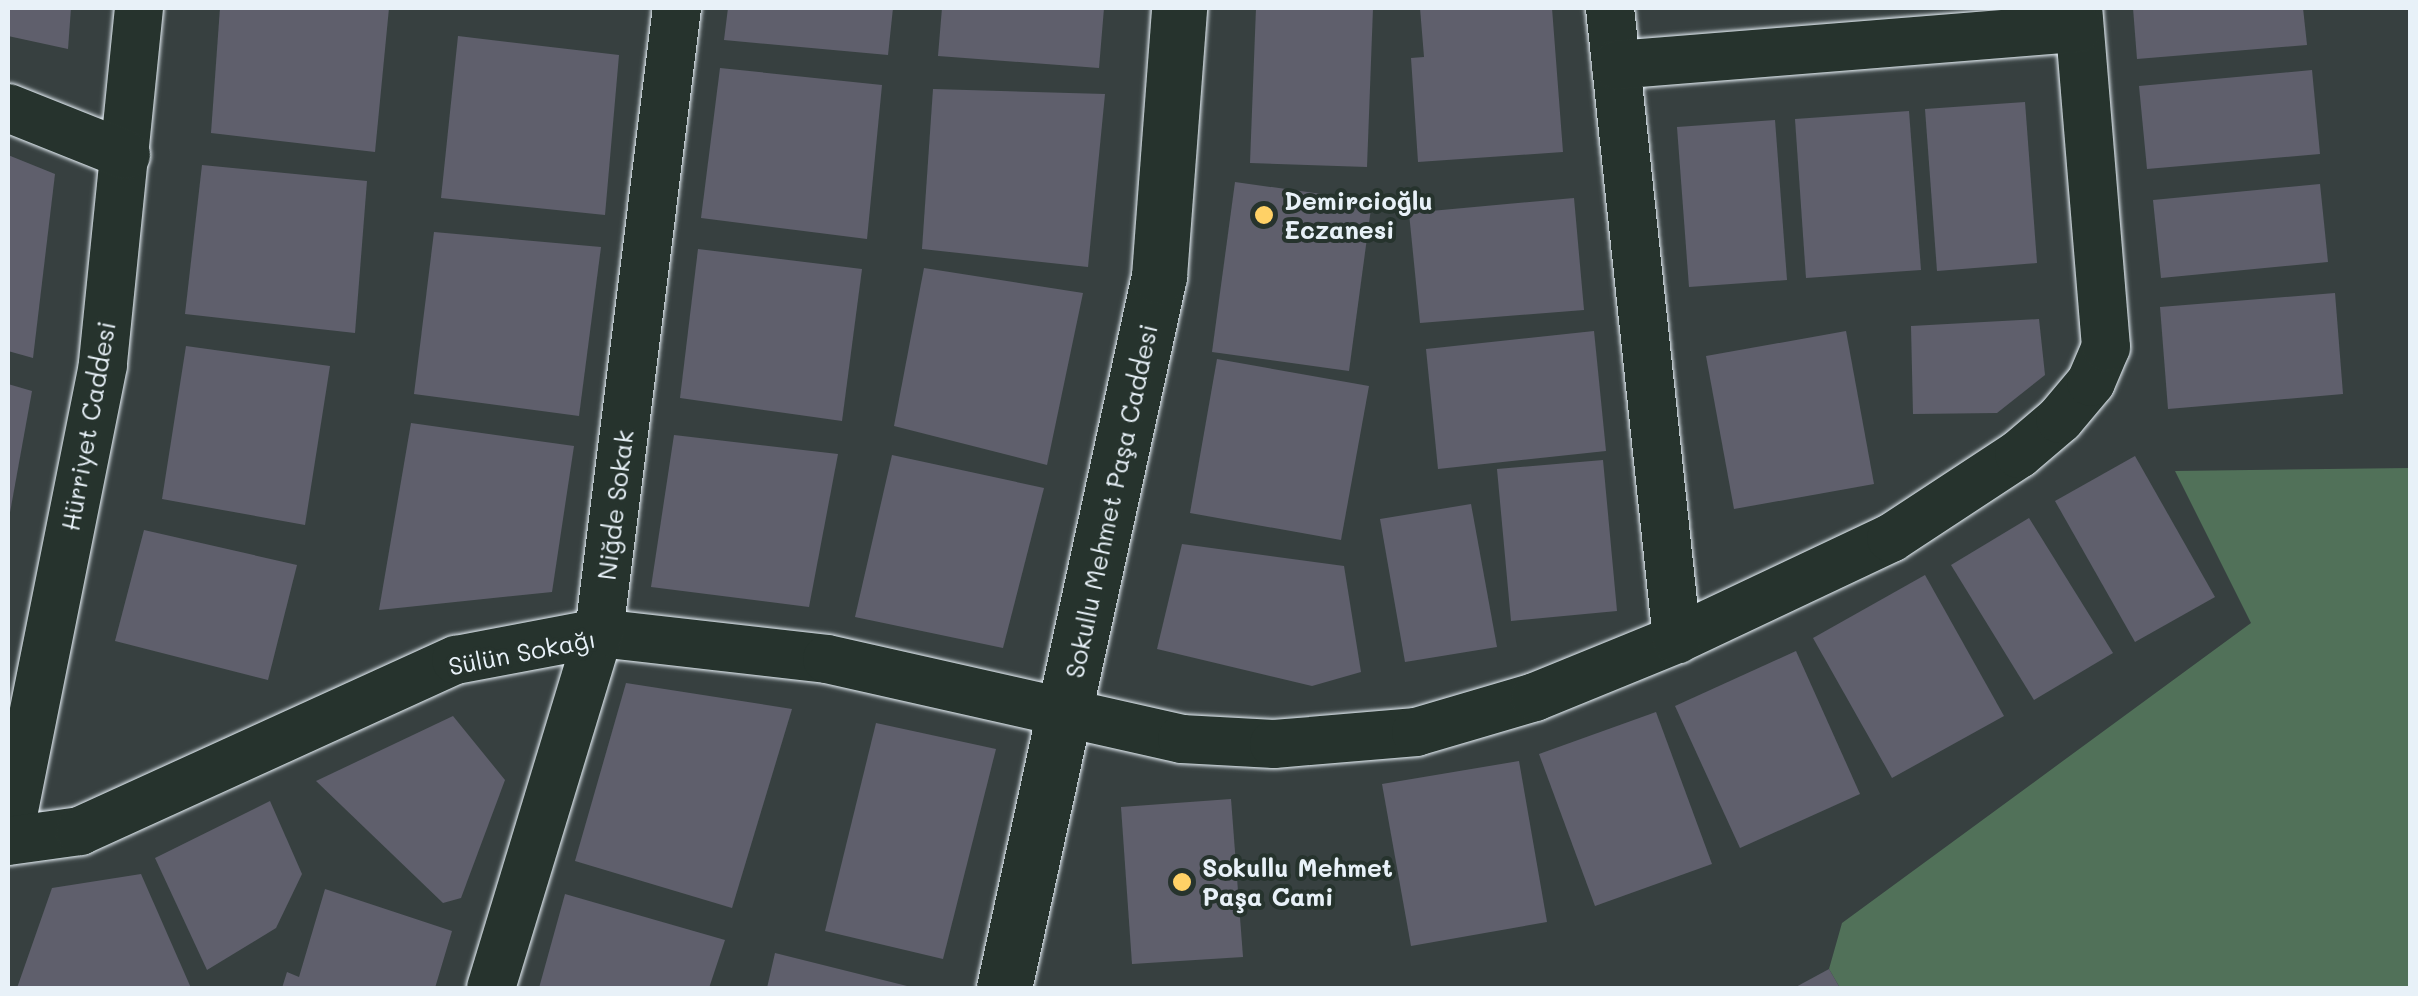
<!DOCTYPE html>
<meta charset="utf-8">
<style>
body{margin:0}
#map{position:relative;width:2418px;height:996px;overflow:hidden;background:#374040;font-family:Mali,sans-serif}
div>[style]{position:absolute}
[style*='--x']{left:calc(var(--x)*1px);top:calc(var(--y)*1px);width:calc(var(--w)*1px);rotate:calc(var(--a)*1deg)}
.green>*{inset:0;background:#517159}
.building>*{inset:0;background:#5f5f6c}
.roads{filter:drop-shadow(0 0 2px #e8f1f8) drop-shadow(0 0 2px #e8f1f8)}
.minor>*{height:48px;margin:-24px;padding:0 24px;transform-origin:24px;border-radius:24px;background:#26332d}
.major>*{height:55px;margin:-27.5px;padding:0 27.5px;transform-origin:27.5px;border-radius:27.5px;background:#26332d}
.dots>*{width:28px;height:28px;translate:-50% -50%;box-sizing:border-box;border:5px solid #26332d;border-radius:50%}
span{translate:-50% -50%;white-space:nowrap;text-align:center;line-height:1.15;-webkit-text-stroke:8px #26332d;paint-order:stroke}
.poi-label{font-size:25px;color:#e8f1f8;font-weight:700}
.left{translate:0 -50%;text-align:left}
.street-label{font-size:25px;color:#e8f1f8}
.frame{position:absolute;inset:0;border:10px solid #e8f1f8;pointer-events:none}
</style>
<div id="map">
<div class="green">
<div style="clip-path:polygon(2410px 468px,2410px 988px,1840px 988px,1829px 969px,1842px 923px,2251px 623px,2175px 471px)"></div>
</div>
<div class="building">
<div style="clip-path:polygon(8px 8px,71px 8px,68px 49px,8px 36px)"></div>
<div style="clip-path:polygon(220px 8px,389px 8px,375px 152px,211px 133px)"></div>
<div style="clip-path:polygon(728px 8px,893px 8px,888px 55px,724px 40px)"></div>
<div style="clip-path:polygon(942px 8px,1104px 8px,1099px 68px,938px 56px)"></div>
<div style="clip-path:polygon(1256px 8px,1373px 8px,1367px 167px,1250px 163px)"></div>
<div style="clip-path:polygon(1420px 8px,1552px 8px,1563px 152px,1418px 162px,1411px 58px,1424px 57px)"></div>
<div style="clip-path:polygon(2133px 8px,2303px 8px,2307px 45px,2137px 59px)"></div>
<div style="clip-path:polygon(458px 36px,619px 55px,605px 215px,441px 198px)"></div>
<div style="clip-path:polygon(720px 68px,882px 85px,867px 239px,701px 218px)"></div>
<div style="clip-path:polygon(2312px 70px,2320px 154px,2147px 169px,2139px 86px)"></div>
<div style="clip-path:polygon(933px 89px,1105px 94px,1088px 267px,922px 249px)"></div>
<div style="clip-path:polygon(2025px 102px,2037px 263px,1937px 271px,1925px 109px)"></div>
<div style="clip-path:polygon(1909px 111px,1921px 270px,1806px 278px,1795px 119px)"></div>
<div style="clip-path:polygon(1775px 120px,1787px 280px,1689px 287px,1677px 127px)"></div>
<div style="clip-path:polygon(8px 155px,55px 174px,33px 358px,8px 351px)"></div>
<div style="clip-path:polygon(202px 165px,367px 181px,355px 333px,185px 314px)"></div>
<div style="clip-path:polygon(1235px 182px,1372px 201px,1349px 371px,1212px 352px)"></div>
<div style="clip-path:polygon(2320px 184px,2328px 262px,2161px 278px,2153px 200px)"></div>
<div style="clip-path:polygon(1574px 198px,1584px 310px,1420px 323px,1409px 213px)"></div>
<div style="clip-path:polygon(434px 232px,601px 247px,579px 416px,414px 394px)"></div>
<div style="clip-path:polygon(698px 249px,862px 269px,842px 421px,680px 398px)"></div>
<div style="clip-path:polygon(924px 268px,1083px 293px,1047px 465px,894px 426px)"></div>
<div style="clip-path:polygon(2335px 293px,2343px 394px,2168px 409px,2160px 307px)"></div>
<div style="clip-path:polygon(2039px 319px,2045px 375px,1997px 413px,1913px 414px,1911px 326px)"></div>
<div style="clip-path:polygon(1594px 331px,1606px 451px,1438px 469px,1426px 349px)"></div>
<div style="clip-path:polygon(1846px 331px,1874px 484px,1734px 509px,1706px 356px)"></div>
<div style="clip-path:polygon(186px 346px,330px 366px,305px 525px,162px 499px)"></div>
<div style="clip-path:polygon(1217px 359px,1369px 386px,1341px 540px,1190px 513px)"></div>
<div style="clip-path:polygon(8px 384px,32px 391px,9px 518px,8px 518px)"></div>
<div style="clip-path:polygon(411px 423px,574px 446px,552px 592px,379px 610px)"></div>
<div style="clip-path:polygon(674px 435px,838px 454px,809px 607px,651px 587px)"></div>
<div style="clip-path:polygon(892px 455px,1044px 488px,1003px 648px,855px 617px)"></div>
<div style="clip-path:polygon(2135px 456px,2215px 597px,2135px 642px,2055px 501px)"></div>
<div style="clip-path:polygon(1603px 460px,1617px 611px,1511px 621px,1497px 469px)"></div>
<div style="clip-path:polygon(1471px 504px,1497px 647px,1405px 662px,1380px 519px)"></div>
<div style="clip-path:polygon(2029px 518px,2113px 653px,2034px 700px,1951px 565px)"></div>
<div style="clip-path:polygon(144px 530px,297px 565px,268px 680px,115px 641px)"></div>
<div style="clip-path:polygon(1182px 544px,1344px 566px,1361px 672px,1312px 686px,1157px 649px)"></div>
<div style="clip-path:polygon(1925px 575px,2004px 716px,1892px 778px,1813px 638px)"></div>
<div style="clip-path:polygon(1796px 651px,1860px 794px,1740px 848px,1675px 706px)"></div>
<div style="clip-path:polygon(626px 683px,792px 709px,732px 908px,575px 861px)"></div>
<div style="clip-path:polygon(1656px 712px,1712px 864px,1595px 906px,1539px 754px)"></div>
<div style="clip-path:polygon(453px 716px,505px 780px,461px 898px,443px 903px,316px 781px)"></div>
<div style="clip-path:polygon(876px 723px,996px 749px,943px 959px,825px 931px)"></div>
<div style="clip-path:polygon(1519px 761px,1547px 922px,1411px 946px,1382px 784px)"></div>
<div style="clip-path:polygon(1231px 799px,1243px 957px,1132px 964px,1121px 807px)"></div>
<div style="clip-path:polygon(270px 801px,302px 874px,276px 928px,207px 970px,155px 858px)"></div>
<div style="clip-path:polygon(141px 874px,191px 988px,17px 988px,52px 888px)"></div>
<div style="clip-path:polygon(325px 889px,452px 931px,435px 988px,282px 988px,287px 972px,299px 977px)"></div>
<div style="clip-path:polygon(565px 894px,725px 940px,709px 988px,539px 988px)"></div>
<div style="clip-path:polygon(775px 953px,911px 987px,910px 988px,767px 988px)"></div>
<div style="clip-path:polygon(1829px 969px,1840px 988px,1794px 988px)"></div>
</div>
<div class="roads">
<div class="minor">
<div style="--x:139;--y:8;--w:359;--a:95.8"></div>
<div style="--x:103;--y:365;--w:485;--a:101.3"></div>
<div style="--x:8;--y:841;--w:73;--a:-7.9"></div>
<div style="--x:80;--y:831;--w:413;--a:-24.5"></div>
<div style="--x:456;--y:660;--w:146;--a:-10.7"></div>
<div style="--x:599;--y:633;--w:229;--a:6.5"></div>
<div style="--x:827;--y:659;--w:364;--a:12.7"></div>
<div style="--x:1182;--y:739;--w:92;--a:3.1"></div>
<div style="--x:1274;--y:744;--w:143;--a:-4.8"></div>
<div style="--x:1416;--y:732;--w:124;--a:-16.4"></div>
<div style="--x:1535;--y:697;--w:153;--a:-22.2"></div>
<div style="--x:1677;--y:639;--w:237;--a:-25.3"></div>
<div style="--x:1891;--y:538;--w:153;--a:-33.3"></div>
<div style="--x:2019;--y:454;--w:54;--a:-40.5"></div>
<div style="--x:2060;--y:419;--w:48;--a:-50"></div>
<div style="--x:2091;--y:382;--w:38;--a:-67"></div>
<div style="--x:2106;--y:347;--w:340;--a:-94.7"></div>
<div style="--x:1610;--y:8;--w:635;--a:83.94"></div>
<div style="--x:1616;--y:65;--w:464;--a:-4.6"></div>
<div style="--x:8;--y:108;--w:127;--a:21.7"></div>
<div style="--x:491;--y:988;--w:371;--a:-73.1"></div>
<div style="--x:599;--y:633;--w:630;--a:-82.89"></div>
</div>
<div class="major">
<div style="--x:1004;--y:988;--w:729;--a:-77.72"></div>
<div style="--x:1159;--y:276;--w:269;--a:-85.7"></div>
</div>
</div>
<div class="dots">
<div style="left:1264px;top:215px;background:#ffd166"></div>
<div style="left:1182px;top:882px;background:#ffd166"></div>
</div>
<div class="poi-label">
<span class="left" style="left:1284px;top:215px">Demircioğlu<br>Eczanesi</span>
<span class="left" style="left:1202px;top:882px">Sokullu Mehmet<br>Paşa Cami</span>
</div>
<div class="street-label">
<span style="left:88px;top:426px;rotate:-80deg">Hürriyet Caddesi</span>
<span style="left:1111px;top:501px;rotate:-78deg">Sokullu Mehmet Paşa Caddesi</span>
<span style="left:615px;top:505px;rotate:-83deg">Niğde Sokak</span>
<span style="left:522px;top:652px;rotate:-11deg">Sülün Sokağı</span>
</div>
<div class="frame"></div>
</div>
